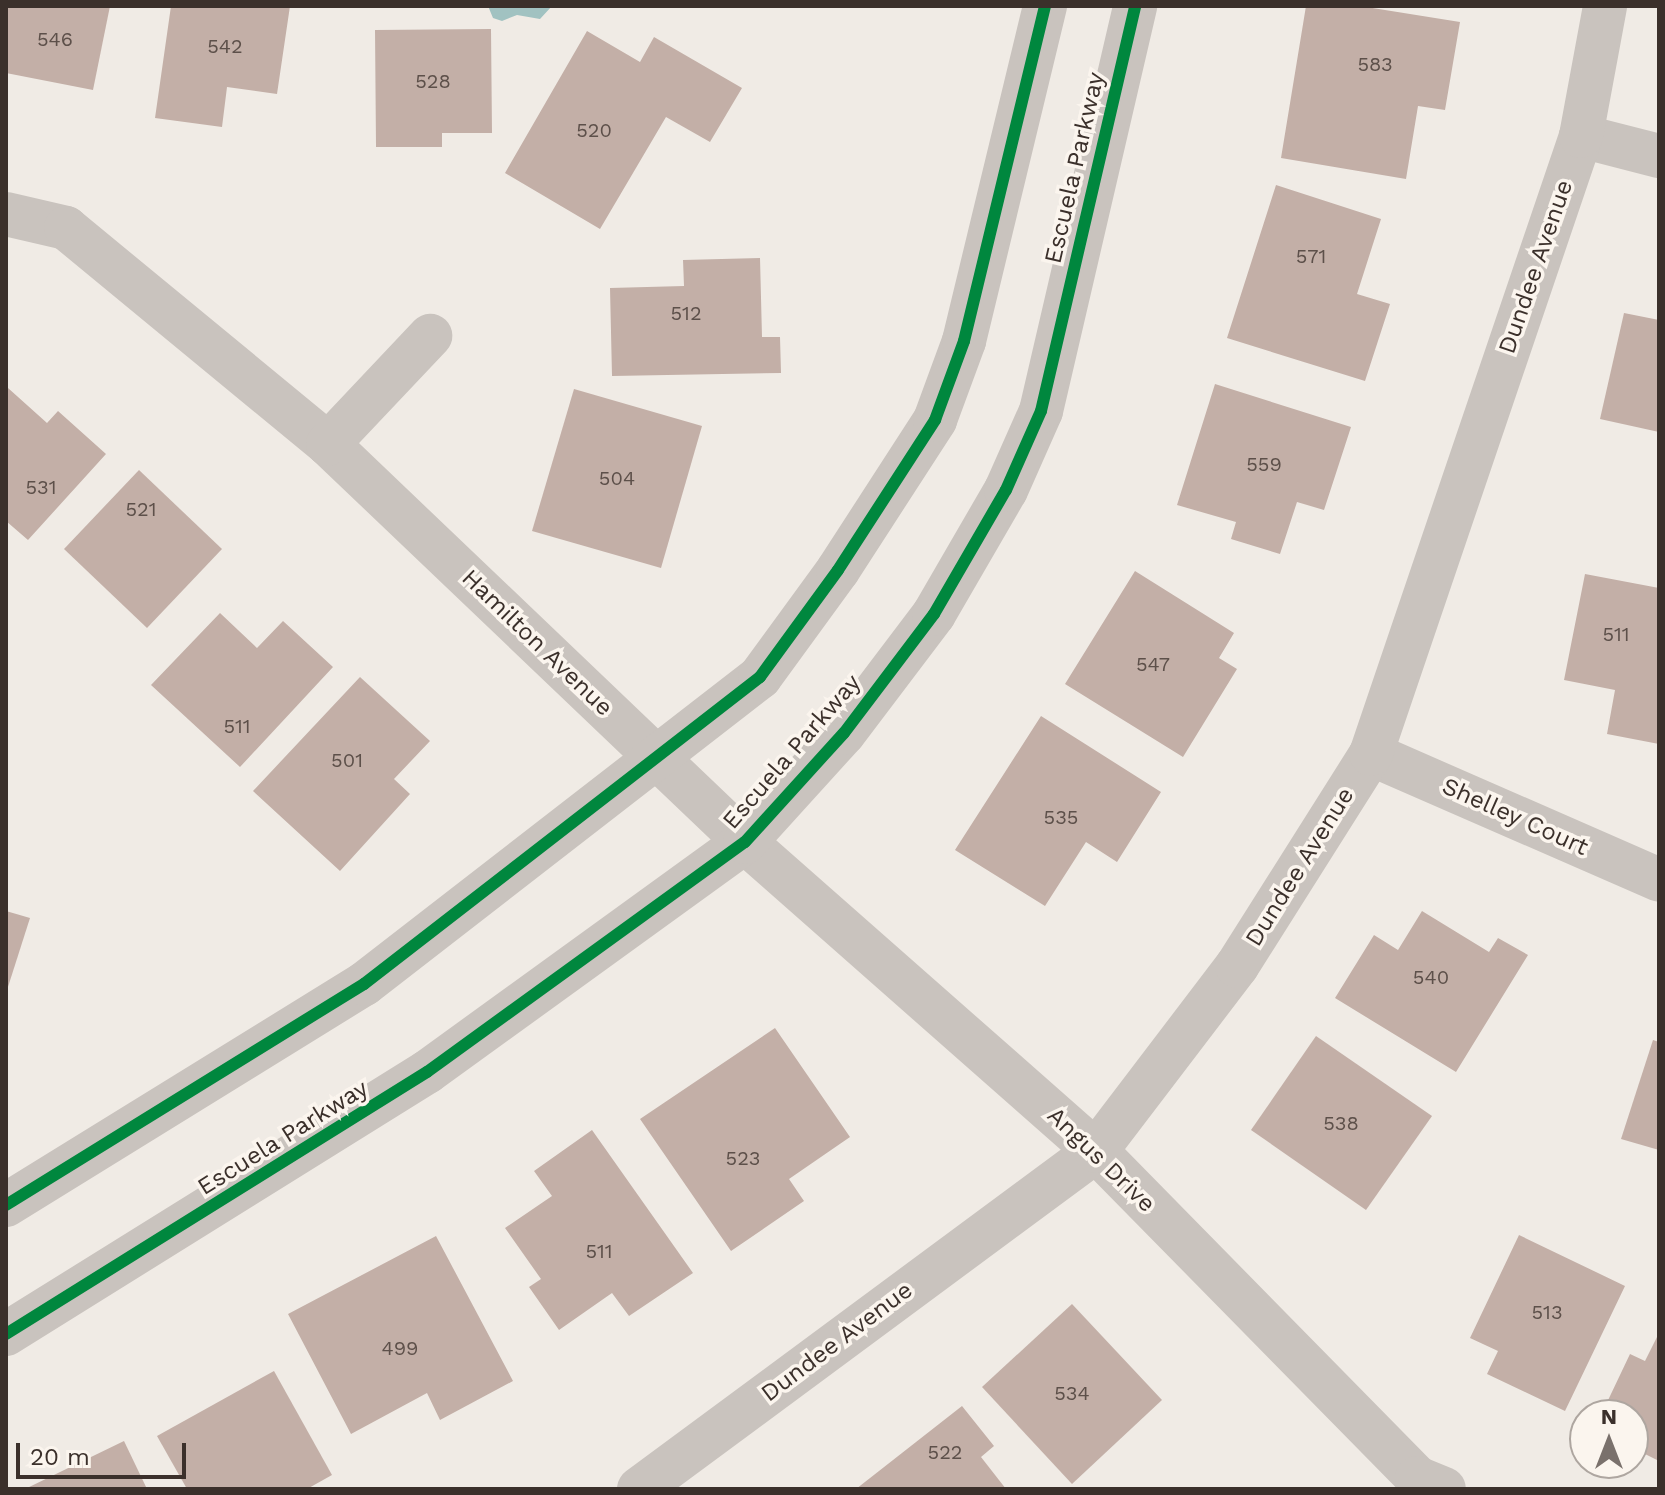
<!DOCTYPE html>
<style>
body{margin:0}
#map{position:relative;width:1665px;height:1495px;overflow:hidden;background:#f0ebe5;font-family:"Work Sans",sans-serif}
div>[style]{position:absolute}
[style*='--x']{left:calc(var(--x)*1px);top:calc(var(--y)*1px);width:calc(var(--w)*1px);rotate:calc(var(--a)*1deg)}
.water>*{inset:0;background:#a1c2c1}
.building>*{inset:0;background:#c3afa7}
.minor>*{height:44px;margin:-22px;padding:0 22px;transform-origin:22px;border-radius:22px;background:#c9c3be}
.tertiary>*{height:44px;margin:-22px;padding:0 22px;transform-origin:22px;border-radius:22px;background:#c9c3be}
.cycleway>*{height:12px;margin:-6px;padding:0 6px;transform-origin:6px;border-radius:6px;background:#00873e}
span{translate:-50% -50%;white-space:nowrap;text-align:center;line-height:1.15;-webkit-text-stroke:7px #fbf5ee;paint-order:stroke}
.number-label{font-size:20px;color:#5d504a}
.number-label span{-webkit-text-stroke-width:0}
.street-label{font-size:24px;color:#3b302b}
.frame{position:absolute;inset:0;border:8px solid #3b302b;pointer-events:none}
.north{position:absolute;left:1569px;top:1399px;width:80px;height:80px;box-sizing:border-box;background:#fbf5ee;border:2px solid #aea6a0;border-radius:50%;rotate:0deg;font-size:22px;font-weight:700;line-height:32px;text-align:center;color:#3b302b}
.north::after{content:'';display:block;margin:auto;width:28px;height:36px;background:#7a716c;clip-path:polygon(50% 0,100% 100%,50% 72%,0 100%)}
.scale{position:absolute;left:16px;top:1443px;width:170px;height:36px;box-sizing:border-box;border:4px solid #3b302b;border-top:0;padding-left:10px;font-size:24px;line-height:28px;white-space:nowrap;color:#3b302b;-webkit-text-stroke:6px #fbf5ee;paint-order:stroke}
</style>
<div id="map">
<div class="water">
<div style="clip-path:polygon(488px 6px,552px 6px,540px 19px,517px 15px,502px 21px,493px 18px)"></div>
</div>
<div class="building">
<div style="clip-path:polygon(6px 6px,110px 6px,93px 90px,6px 73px)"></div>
<div style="clip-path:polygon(171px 6px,290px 6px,277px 94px,227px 87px,222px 127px,155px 118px)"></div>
<div style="clip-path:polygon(1306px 6px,1360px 6px,1460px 22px,1445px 110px,1418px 106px,1406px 179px,1281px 158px)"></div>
<div style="clip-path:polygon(491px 29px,492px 133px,442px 133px,442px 147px,376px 147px,375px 30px)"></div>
<div style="clip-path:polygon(587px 31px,640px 62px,654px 37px,742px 88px,710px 142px,666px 117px,600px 229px,505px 173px)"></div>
<div style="clip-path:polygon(1276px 185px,1381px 219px,1357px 294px,1390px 304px,1365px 381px,1227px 338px)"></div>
<div style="clip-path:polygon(760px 258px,762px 337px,780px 337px,781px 373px,612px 376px,610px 288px,684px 286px,683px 260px)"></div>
<div style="clip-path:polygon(1624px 313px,1659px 320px,1659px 432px,1600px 419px)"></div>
<div style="clip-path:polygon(1215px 384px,1351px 427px,1324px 510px,1297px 502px,1280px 554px,1231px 539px,1236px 522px,1177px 505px)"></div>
<div style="clip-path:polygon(8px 388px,47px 423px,58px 411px,106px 454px,28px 540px,6px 521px)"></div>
<div style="clip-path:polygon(574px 389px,702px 426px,661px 568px,532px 531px)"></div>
<div style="clip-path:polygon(139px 470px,222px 549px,147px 628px,64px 549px)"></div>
<div style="clip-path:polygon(1135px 571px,1234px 633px,1219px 658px,1237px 669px,1183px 757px,1065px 684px)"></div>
<div style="clip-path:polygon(1585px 574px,1659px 588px,1659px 744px,1607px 734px,1615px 690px,1564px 680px)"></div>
<div style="clip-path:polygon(220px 613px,257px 648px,283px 621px,333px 667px,240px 767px,151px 685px)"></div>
<div style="clip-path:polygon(360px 677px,430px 741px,394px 779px,410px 794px,340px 871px,253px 791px)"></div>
<div style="clip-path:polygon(1041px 716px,1161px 792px,1117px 862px,1086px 842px,1045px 906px,955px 850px)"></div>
<div style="clip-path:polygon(6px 911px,30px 918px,7px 990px,6px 990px)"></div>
<div style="clip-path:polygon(1422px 911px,1489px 952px,1498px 938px,1528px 955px,1456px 1072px,1335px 998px,1374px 935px,1398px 950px)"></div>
<div style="clip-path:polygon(775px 1028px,850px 1137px,789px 1179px,804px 1201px,731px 1251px,640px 1119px)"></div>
<div style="clip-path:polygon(1316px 1036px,1432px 1116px,1366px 1210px,1251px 1130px)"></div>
<div style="clip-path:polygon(1653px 1040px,1659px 1042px,1659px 1150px,1621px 1139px)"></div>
<div style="clip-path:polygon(592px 1130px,693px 1273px,629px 1316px,612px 1293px,559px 1330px,529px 1287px,541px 1279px,505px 1228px,552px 1196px,534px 1171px)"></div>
<div style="clip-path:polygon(1519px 1235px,1625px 1286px,1565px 1411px,1487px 1374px,1498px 1351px,1470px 1338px)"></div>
<div style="clip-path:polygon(436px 1236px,513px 1381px,440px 1420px,427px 1393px,351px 1434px,288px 1314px)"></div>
<div style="clip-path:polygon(1072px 1304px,1162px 1400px,1072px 1484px,982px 1387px)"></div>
<div style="clip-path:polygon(1659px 1333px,1659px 1461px,1633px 1448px,1633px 1415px,1601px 1415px,1630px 1354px,1645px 1361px)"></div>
<div style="clip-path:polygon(274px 1371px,332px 1475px,307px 1489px,187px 1489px,157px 1436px)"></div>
<div style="clip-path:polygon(962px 1406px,994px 1446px,981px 1457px,1006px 1489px,856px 1489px)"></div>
<div style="clip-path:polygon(124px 1441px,147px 1489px,25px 1489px)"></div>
</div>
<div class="minor">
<div style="--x:1581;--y:136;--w:81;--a:14.4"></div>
<div style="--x:6;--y:214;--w:62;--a:13.1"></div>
<div style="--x:66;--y:228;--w:340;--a:39.5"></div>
<div style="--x:328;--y:444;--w:576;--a:43.66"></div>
<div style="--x:745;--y:842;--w:468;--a:41.4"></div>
<div style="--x:1096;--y:1151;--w:458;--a:45.5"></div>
<div style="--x:1417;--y:1478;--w:29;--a:22"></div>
<div style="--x:328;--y:444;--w:149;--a:-46.6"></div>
<div style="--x:1371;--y:754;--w:314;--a:23.6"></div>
<div style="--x:639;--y:1489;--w:568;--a:-36.49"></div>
<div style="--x:1096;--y:1151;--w:233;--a:-52.7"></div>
<div style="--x:1237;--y:966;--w:251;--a:-57.7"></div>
<div style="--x:1371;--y:754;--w:653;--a:-71.23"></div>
<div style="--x:1581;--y:136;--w:132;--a:-79.5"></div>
</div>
<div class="tertiary">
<div style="--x:6;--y:1205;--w:421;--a:-31.7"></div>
<div style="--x:364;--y:984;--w:501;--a:-37.78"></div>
<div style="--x:760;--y:677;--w:132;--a:-53.9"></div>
<div style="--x:838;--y:570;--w:179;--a:-57.1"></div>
<div style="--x:935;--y:420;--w:84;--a:-69.8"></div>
<div style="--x:964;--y:341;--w:345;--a:-76.4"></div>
<div style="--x:6;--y:1334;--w:496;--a:-31.9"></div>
<div style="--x:427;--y:1072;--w:392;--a:-35.9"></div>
<div style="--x:745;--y:842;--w:147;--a:-47.8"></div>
<div style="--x:844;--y:733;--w:149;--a:-52.9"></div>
<div style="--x:934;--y:614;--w:143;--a:-59.9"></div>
<div style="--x:1006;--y:490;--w:86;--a:-66.1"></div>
<div style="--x:1041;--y:411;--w:416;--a:-76.9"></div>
</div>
<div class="cycleway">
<div style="--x:6;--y:1205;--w:421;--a:-31.7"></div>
<div style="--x:364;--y:984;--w:501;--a:-37.78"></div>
<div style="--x:760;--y:677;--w:132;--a:-53.9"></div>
<div style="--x:838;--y:570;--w:179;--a:-57.1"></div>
<div style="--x:935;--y:420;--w:84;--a:-69.8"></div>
<div style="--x:964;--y:341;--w:345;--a:-76.4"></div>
<div style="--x:6;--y:1334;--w:496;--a:-31.9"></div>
<div style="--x:427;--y:1072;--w:392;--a:-35.9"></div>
<div style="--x:745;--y:842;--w:147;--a:-47.8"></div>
<div style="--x:844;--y:733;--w:149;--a:-52.9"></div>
<div style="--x:934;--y:614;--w:143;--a:-59.9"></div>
<div style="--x:1006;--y:490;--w:86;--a:-66.1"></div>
<div style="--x:1041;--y:411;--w:416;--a:-76.9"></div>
</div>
<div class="number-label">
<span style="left:55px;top:39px">546</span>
<span style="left:225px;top:46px">542</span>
<span style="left:1375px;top:64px">583</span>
<span style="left:433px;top:81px">528</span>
<span style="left:594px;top:130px">520</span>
<span style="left:1311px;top:256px">571</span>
<span style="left:686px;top:313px">512</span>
<span style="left:1264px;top:464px">559</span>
<span style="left:617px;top:478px">504</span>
<span style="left:41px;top:487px">531</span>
<span style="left:141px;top:509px">521</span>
<span style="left:1616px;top:634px">511</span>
<span style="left:1153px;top:664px">547</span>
<span style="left:237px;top:726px">511</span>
<span style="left:347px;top:760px">501</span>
<span style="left:1061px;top:817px">535</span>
<span style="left:1431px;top:977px">540</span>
<span style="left:1341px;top:1123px">538</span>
<span style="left:743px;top:1158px">523</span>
<span style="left:599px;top:1251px">511</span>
<span style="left:1547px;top:1312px">513</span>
<span style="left:400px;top:1348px">499</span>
<span style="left:1072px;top:1393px">534</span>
<span style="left:945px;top:1452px">522</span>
</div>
<div class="street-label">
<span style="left:1075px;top:168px;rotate:-77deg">Escuela Parkway</span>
<span style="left:1536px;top:267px;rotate:-71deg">Dundee Avenue</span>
<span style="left:537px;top:643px;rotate:44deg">Hamilton Avenue</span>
<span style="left:792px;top:752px;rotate:-49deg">Escuela Parkway</span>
<span style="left:1515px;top:817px;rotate:24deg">Shelley Court</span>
<span style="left:1300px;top:867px;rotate:-58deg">Dundee Avenue</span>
<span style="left:283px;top:1138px;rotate:-32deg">Escuela Parkway</span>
<span style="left:1101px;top:1160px;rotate:44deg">Angus Drive</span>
<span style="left:837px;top:1342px;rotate:-37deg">Dundee Avenue</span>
</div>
<div class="frame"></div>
<div class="north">N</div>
<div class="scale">20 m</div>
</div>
